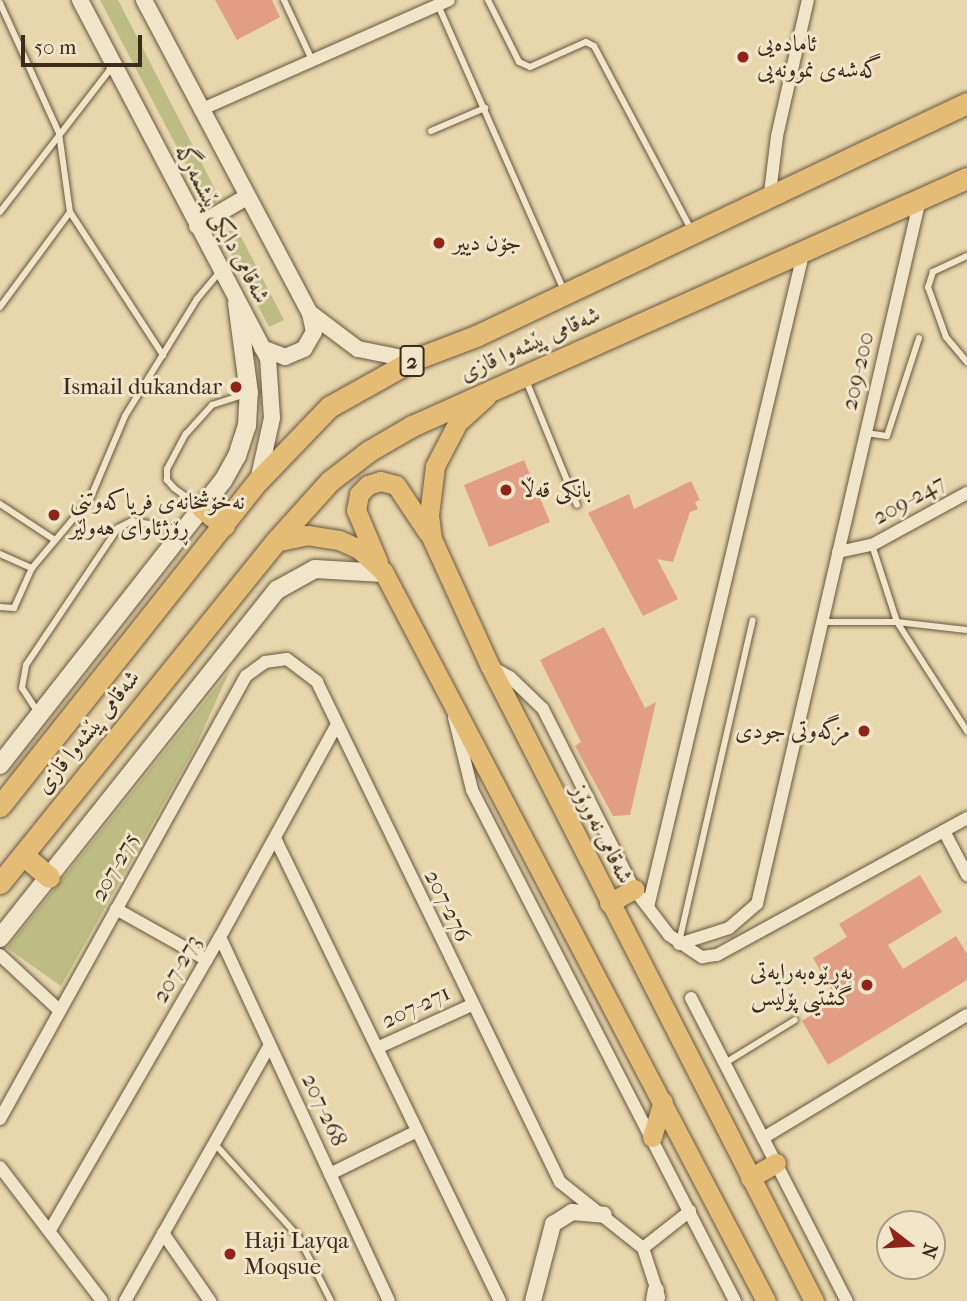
<!DOCTYPE html>
<meta charset="utf-8">
<style>
body{margin:0}
#map{position:relative;width:967px;height:1301px;overflow:hidden;background:#e8d7ac;font-family:"IM FELL French Canon",Amiri,serif}
div>[style]{position:absolute}
[style*='--x']{left:calc(var(--x)*1px);top:calc(var(--y)*1px);width:calc(var(--w)*1px);rotate:calc(var(--a)*1deg)}
.green>*{inset:0;background:#bdbc84}
.building>*{inset:0;background:#e29e84}
.roads{filter:drop-shadow(0 0 2px #67553f) drop-shadow(0 0 2px #67553f)}
.service>*{height:6px;margin:-3px;padding:0 3px;transform-origin:3px;border-radius:3px;background:#f0e5c9}
.minor>*{height:12px;margin:-6px;padding:0 6px;transform-origin:6px;border-radius:6px;background:#f0e5c9}
.tertiary>*{height:16px;margin:-8px;padding:0 8px;transform-origin:8px;border-radius:8px;background:#f0e5c9}
.secondary>*{height:18px;margin:-9px;padding:0 9px;transform-origin:9px;border-radius:9px;background:#f0e5c9}
.primary>*{height:19px;margin:-9.5px;padding:0 9.5px;transform-origin:9.5px;border-radius:9.5px;background:#e4bc76}
.trunk>*{height:21px;margin:-10.5px;padding:0 10.5px;transform-origin:10.5px;border-radius:10.5px;background:#e4bc76}
.dots>*{width:19px;height:19px;translate:-50% -50%;box-sizing:border-box;border:4px solid #f0e5c9;border-radius:50%}
span{translate:-50% -50%;white-space:nowrap;text-align:center;line-height:1.15;-webkit-text-stroke:6px #f0e5c9;paint-order:stroke}
.shield-label span{padding:2px 5px;background:#f0e5c9;border:2px solid;border-radius:5px;-webkit-text-stroke-width:0}
.shield-label{font-size:21px;color:#3c2a1b;font-weight:700}
.poi-label{font-size:23px;color:#3c2a1b}
.left{translate:0 -50%;text-align:left}
.right{translate:-100% -50%;text-align:right}
.street-label{font-size:23px;color:#3c2a1b}
.north{position:absolute;left:876px;top:1210px;width:70px;height:70px;box-sizing:border-box;background:#f0e5c9;border:2px solid #a89a83;border-radius:50%;rotate:107deg;font-size:19px;font-weight:700;line-height:28px;text-align:center;color:#3c2a1b}
.north::after{content:'';display:block;margin:auto;width:24px;height:32px;background:#8f2418;clip-path:polygon(50% 0,100% 100%,50% 72%,0 100%)}
.scale{position:absolute;left:21px;top:35px;width:121px;height:32px;box-sizing:border-box;border:4px solid #3c2a1b;border-top:0;padding-left:9px;font-size:21px;line-height:24px;white-space:nowrap;color:#3c2a1b;-webkit-text-stroke:5px #f0e5c9;paint-order:stroke}
</style>
<div id="map">
<div class="green">
<div style="clip-path:polygon(100px 0,118px 0,218px 195px,215px 203px,206px 203px)"></div>
<div style="clip-path:polygon(228px 231px,238px 231px,284px 320px,269px 327px,224px 240px)"></div>
<div style="clip-path:polygon(230px 670px,196px 746px,61px 986px,7px 948px)"></div>
</div>
<div class="building">
<div style="clip-path:polygon(215px 0,272px 0,280px 17px,237px 40px)"></div>
<div style="clip-path:polygon(524px 460px,550px 522px,489px 547px,464px 485px)"></div>
<div style="clip-path:polygon(691px 481px,700px 500px,695px 502px,698px 509px,690px 512px,673px 562px,657px 559px,678px 599px,643px 616px,588px 513px,629px 494px,634px 509px)"></div>
<div style="clip-path:polygon(604px 627px,645px 708px,656px 702px,630px 815px,613px 816px,575px 746px,581px 742px,540px 660px)"></div>
<div style="clip-path:polygon(920px 875px,942px 912px,888px 945px,903px 969px,956px 936px,967px 954px,967px 980px,828px 1065px,802px 1021px,837px 999px,813px 958px,847px 937px,839px 924px)"></div>
</div>
<div class="roads">
<div class="service">
<div style="--x:284;--y:0;--w:66;--a:65"></div>
<div style="--x:488;--y:0;--w:69;--a:63.4"></div>
<div style="--x:519;--y:62;--w:12;--a:24"></div>
<div style="--x:530;--y:67;--w:61;--a:-24.1"></div>
<div style="--x:586;--y:42;--w:9;--a:27"></div>
<div style="--x:594;--y:46;--w:207;--a:62.1"></div>
<div style="--x:0;--y:3;--w:143;--a:65.6"></div>
<div style="--x:59;--y:133;--w:80;--a:82.1"></div>
<div style="--x:70;--y:212;--w:118;--a:126.4"></div>
<div style="--x:438;--y:5;--w:313;--a:66.2"></div>
<div style="--x:431;--y:131;--w:59;--a:-23.1"></div>
<div style="--x:0;--y:212;--w:183;--a:-52.3"></div>
<div style="--x:70;--y:212;--w:171;--a:57"></div>
<div style="--x:967;--y:256;--w:38;--a:155"></div>
<div style="--x:933;--y:272;--w:16;--a:108"></div>
<div style="--x:928;--y:287;--w:53;--a:70.2"></div>
<div style="--x:946;--y:337;--w:33;--a:50"></div>
<div style="--x:525;--y:378;--w:137;--a:67.7"></div>
<div style="--x:866;--y:433;--w:21;--a:8"></div>
<div style="--x:887;--y:436;--w:103;--a:-71.9"></div>
<div style="--x:0;--y:504;--w:66;--a:33.2"></div>
<div style="--x:200;--y:507;--w:32;--a:-144"></div>
<div style="--x:174;--y:488;--w:11;--a:-131"></div>
<div style="--x:167;--y:480;--w:11;--a:-90"></div>
<div style="--x:167;--y:469;--w:40;--a:-62"></div>
<div style="--x:186;--y:434;--w:39;--a:-48"></div>
<div style="--x:212;--y:405;--w:35;--a:-18"></div>
<div style="--x:872;--y:545;--w:81;--a:72"></div>
<div style="--x:897;--y:622;--w:70;--a:6.5"></div>
<div style="--x:0;--y:554;--w:35;--a:24"></div>
<div style="--x:32;--y:568;--w:90;--a:-50"></div>
<div style="--x:90;--y:499;--w:90;--a:-67.1"></div>
<div style="--x:125;--y:416;--w:137;--a:-58.4"></div>
<div style="--x:197;--y:299;--w:35;--a:-50"></div>
<div style="--x:0;--y:607;--w:14;--a:4"></div>
<div style="--x:14;--y:608;--w:44;--a:-65.8"></div>
<div style="--x:822;--y:622;--w:75;--a:0"></div>
<div style="--x:897;--y:622;--w:130;--a:57.3"></div>
<div style="--x:39;--y:714;--w:31;--a:-123"></div>
<div style="--x:22;--y:688;--w:23;--a:-80"></div>
<div style="--x:26;--y:665;--w:165;--a:-56.1"></div>
<div style="--x:118;--y:528;--w:16;--a:-27"></div>
<div style="--x:132;--y:521;--w:51;--a:10.2"></div>
<div style="--x:679;--y:942;--w:330;--a:-77.1"></div>
<div style="--x:725;--y:1063;--w:82;--a:-31.6"></div>
<div style="--x:214;--y:1143;--w:125;--a:47.9"></div>
<div style="--x:298;--y:1236;--w:73;--a:63.1"></div>
</div>
<div class="minor">
<div style="--x:200;--y:110;--w:272;--a:-23.8"></div>
<div style="--x:770;--y:193;--w:57;--a:-83"></div>
<div style="--x:777;--y:136;--w:139;--a:-77.2"></div>
<div style="--x:838;--y:552;--w:35;--a:-12"></div>
<div style="--x:872;--y:545;--w:108;--a:-28.7"></div>
<div style="--x:490;--y:666;--w:23;--a:29"></div>
<div style="--x:510;--y:677;--w:46;--a:44.1"></div>
<div style="--x:543;--y:709;--w:202;--a:63.2"></div>
<div style="--x:634;--y:889;--w:58;--a:52.7"></div>
<div style="--x:669;--y:935;--w:40;--a:34"></div>
<div style="--x:702;--y:957;--w:15;--a:-8"></div>
<div style="--x:717;--y:955;--w:285;--a:-28.7"></div>
<div style="--x:454;--y:717;--w:75;--a:76.1"></div>
<div style="--x:472;--y:790;--w:575;--a:62.77"></div>
<div style="--x:944;--y:831;--w:50;--a:62.4"></div>
<div style="--x:275;--y:838;--w:515;--a:64.08"></div>
<div style="--x:648;--y:907;--w:675;--a:-76.64"></div>
<div style="--x:116;--y:909;--w:104;--a:29.3"></div>
<div style="--x:220;--y:937;--w:401;--a:65.1"></div>
<div style="--x:679;--y:944;--w:52;--a:-17.7"></div>
<div style="--x:729;--y:928;--w:37;--a:-41"></div>
<div style="--x:757;--y:904;--w:724;--a:-76.98"></div>
<div style="--x:0;--y:955;--w:81;--a:43"></div>
<div style="--x:691;--y:998;--w:341;--a:62.8"></div>
<div style="--x:377;--y:1048;--w:104;--a:-24.4"></div>
<div style="--x:0;--y:1119;--w:507;--a:-60.96"></div>
<div style="--x:246;--y:676;--w:24;--a:-36"></div>
<div style="--x:265;--y:662;--w:22;--a:-8"></div>
<div style="--x:287;--y:659;--w:38;--a:37"></div>
<div style="--x:317;--y:682;--w:556;--a:64.08"></div>
<div style="--x:560;--y:1182;--w:106;--a:38.5"></div>
<div style="--x:643;--y:1248;--w:52;--a:71.9"></div>
<div style="--x:763;--y:1138;--w:238;--a:-31.1"></div>
<div style="--x:0;--y:1167;--w:168;--a:52.7"></div>
<div style="--x:330;--y:1174;--w:97;--a:-26.3"></div>
<div style="--x:50;--y:1230;--w:339;--a:-59.9"></div>
<div style="--x:220;--y:937;--w:241;--a:-61.2"></div>
<div style="--x:163;--y:1233;--w:83;--a:55.3"></div>
<div style="--x:643;--y:1248;--w:60;--a:-38.2"></div>
<div style="--x:125;--y:1301;--w:294;--a:-60.5"></div>
</div>
<div class="tertiary">
<div style="--x:80;--y:0;--w:404;--a:62.3"></div>
<div style="--x:268;--y:358;--w:60;--a:86.2"></div>
<div style="--x:272;--y:418;--w:65;--a:102.5"></div>
<div style="--x:144;--y:0;--w:354;--a:62.1"></div>
<div style="--x:310;--y:313;--w:60;--a:36.9"></div>
<div style="--x:358;--y:349;--w:56;--a:11.3"></div>
<div style="--x:197;--y:226;--w:56;--a:-30.3"></div>
<div style="--x:262;--y:348;--w:25;--a:21"></div>
<div style="--x:285;--y:357;--w:21;--a:-23"></div>
<div style="--x:304;--y:349;--w:20;--a:-60"></div>
<div style="--x:314;--y:332;--w:19;--a:-102"></div>
<div style="--x:533;--y:1301;--w:80;--a:-75.4"></div>
<div style="--x:553;--y:1224;--w:22;--a:-32"></div>
<div style="--x:572;--y:1212;--w:32;--a:5"></div>
<div style="--x:654;--y:1301;--w:11;--a:-80"></div>
</div>
<div class="secondary">
<div style="--x:0;--y:765;--w:361;--a:-51.9"></div>
<div style="--x:223;--y:481;--w:29;--a:-61"></div>
<div style="--x:237;--y:456;--w:32;--a:-72"></div>
<div style="--x:247;--y:426;--w:33;--a:-87"></div>
<div style="--x:249;--y:393;--w:91;--a:-97.6"></div>
<div style="--x:0;--y:938;--w:445;--a:-51.5"></div>
<div style="--x:277;--y:590;--w:43;--a:-28.9"></div>
<div style="--x:315;--y:569;--w:68;--a:3.4"></div>
</div>
<div class="primary">
<div style="--x:486;--y:397;--w:38;--a:138"></div>
<div style="--x:458;--y:422;--w:50;--a:117.6"></div>
<div style="--x:435;--y:466;--w:49;--a:97"></div>
<div style="--x:429;--y:515;--w:24;--a:83"></div>
<div style="--x:432;--y:539;--w:140;--a:65.5"></div>
<div style="--x:490;--y:666;--w:713;--a:62.97"></div>
<div style="--x:275;--y:542;--w:33;--a:-12"></div>
<div style="--x:307;--y:535;--w:32;--a:9"></div>
<div style="--x:339;--y:540;--w:22;--a:24"></div>
<div style="--x:359;--y:549;--w:33;--a:43"></div>
<div style="--x:383;--y:571;--w:824;--a:62.32"></div>
<div style="--x:378;--y:562;--w:56;--a:-112.9"></div>
<div style="--x:356;--y:510;--w:16;--a:-79"></div>
<div style="--x:359;--y:494;--w:13;--a:-45"></div>
<div style="--x:368;--y:485;--w:13;--a:-18"></div>
<div style="--x:380;--y:481;--w:16;--a:14"></div>
<div style="--x:396;--y:485;--w:58;--a:56.3"></div>
<div style="--x:609;--y:903;--w:29;--a:-29"></div>
<div style="--x:652;--y:1137;--w:37;--a:-73"></div>
<div style="--x:750;--y:1178;--w:30;--a:-30"></div>
</div>
<div class="trunk">
<div style="--x:202;--y:508;--w:28;--a:38"></div>
<div style="--x:0;--y:806;--w:415;--a:-51.6"></div>
<div style="--x:258;--y:481;--w:103;--a:-46.2"></div>
<div style="--x:329;--y:407;--w:96;--a:-29.2"></div>
<div style="--x:413;--y:360;--w:67;--a:-20.9"></div>
<div style="--x:476;--y:336;--w:543;--a:-25.39"></div>
<div style="--x:23;--y:855;--w:34;--a:40"></div>
<div style="--x:0;--y:883;--w:438;--a:-51.1"></div>
<div style="--x:275;--y:542;--w:82;--a:-48"></div>
<div style="--x:330;--y:481;--w:49;--a:-37.6"></div>
<div style="--x:369;--y:451;--w:50;--a:-30.2"></div>
<div style="--x:412;--y:426;--w:608;--a:-24.08"></div>
</div>
</div>
<div class="dots">
<div style="left:743px;top:57px;background:#8f2418"></div>
<div style="left:439px;top:243px;background:#8f2418"></div>
<div style="left:236px;top:387px;background:#8f2418"></div>
<div style="left:506px;top:490px;background:#8f2418"></div>
<div style="left:54px;top:515px;background:#8f2418"></div>
<div style="left:864px;top:731px;background:#8f2418"></div>
<div style="left:867px;top:985px;background:#8f2418"></div>
<div style="left:230px;top:1254px;background:#8f2418"></div>
</div>
<div class="shield-label">
<span style="left:412px;top:361px">2</span>
</div>
<div class="poi-label">
<span class="left" style="left:757px;top:57px">ئامادەیی<br>گەشەی نموونەیی</span>
<span class="left" style="left:453px;top:243px">جۆن دییر</span>
<span class="right" style="left:222px;top:387px">Ismail dukandar</span>
<span class="left" style="left:520px;top:490px">بانکی قەڵا</span>
<span class="left" style="left:70px;top:515px">نەخۆشخانەی فریاکەوتنی<br>ڕۆژئاوای هەولێر</span>
<span class="right" style="left:850px;top:731px">مزگەوتی جودی</span>
<span class="right" style="left:853px;top:985px">بەڕێوەبەرایەتی<br>گشتیی پۆلیس</span>
<span class="left" style="left:244px;top:1254px">Haji Layqa<br>Moqsue</span>
</div>
<div class="street-label">
<span style="left:222px;top:224px;rotate:62deg">شەقامی دایکی پێشمەرگە</span>
<span style="left:530px;top:344px;rotate:-24deg">شەقامی پێشەوا قازی</span>
<span style="left:858px;top:371px;rotate:-77deg">209-200</span>
<span style="left:909px;top:500px;rotate:-29deg">209-247</span>
<span style="left:88px;top:732px;rotate:-51deg">شەقامی پێشەوا قازی</span>
<span style="left:602px;top:834px;rotate:63deg">شەقامی نەورۆز</span>
<span style="left:115px;top:867px;rotate:-61deg">207-275</span>
<span style="left:447px;top:906px;rotate:64deg">207-276</span>
<span style="left:177px;top:969px;rotate:-60deg">207-273</span>
<span style="left:416px;top:1007px;rotate:-25deg">207-271</span>
<span style="left:324px;top:1110px;rotate:65deg">207-268</span>
</div>
<div class="north">N</div>
<div class="scale">50 m</div>
</div>
